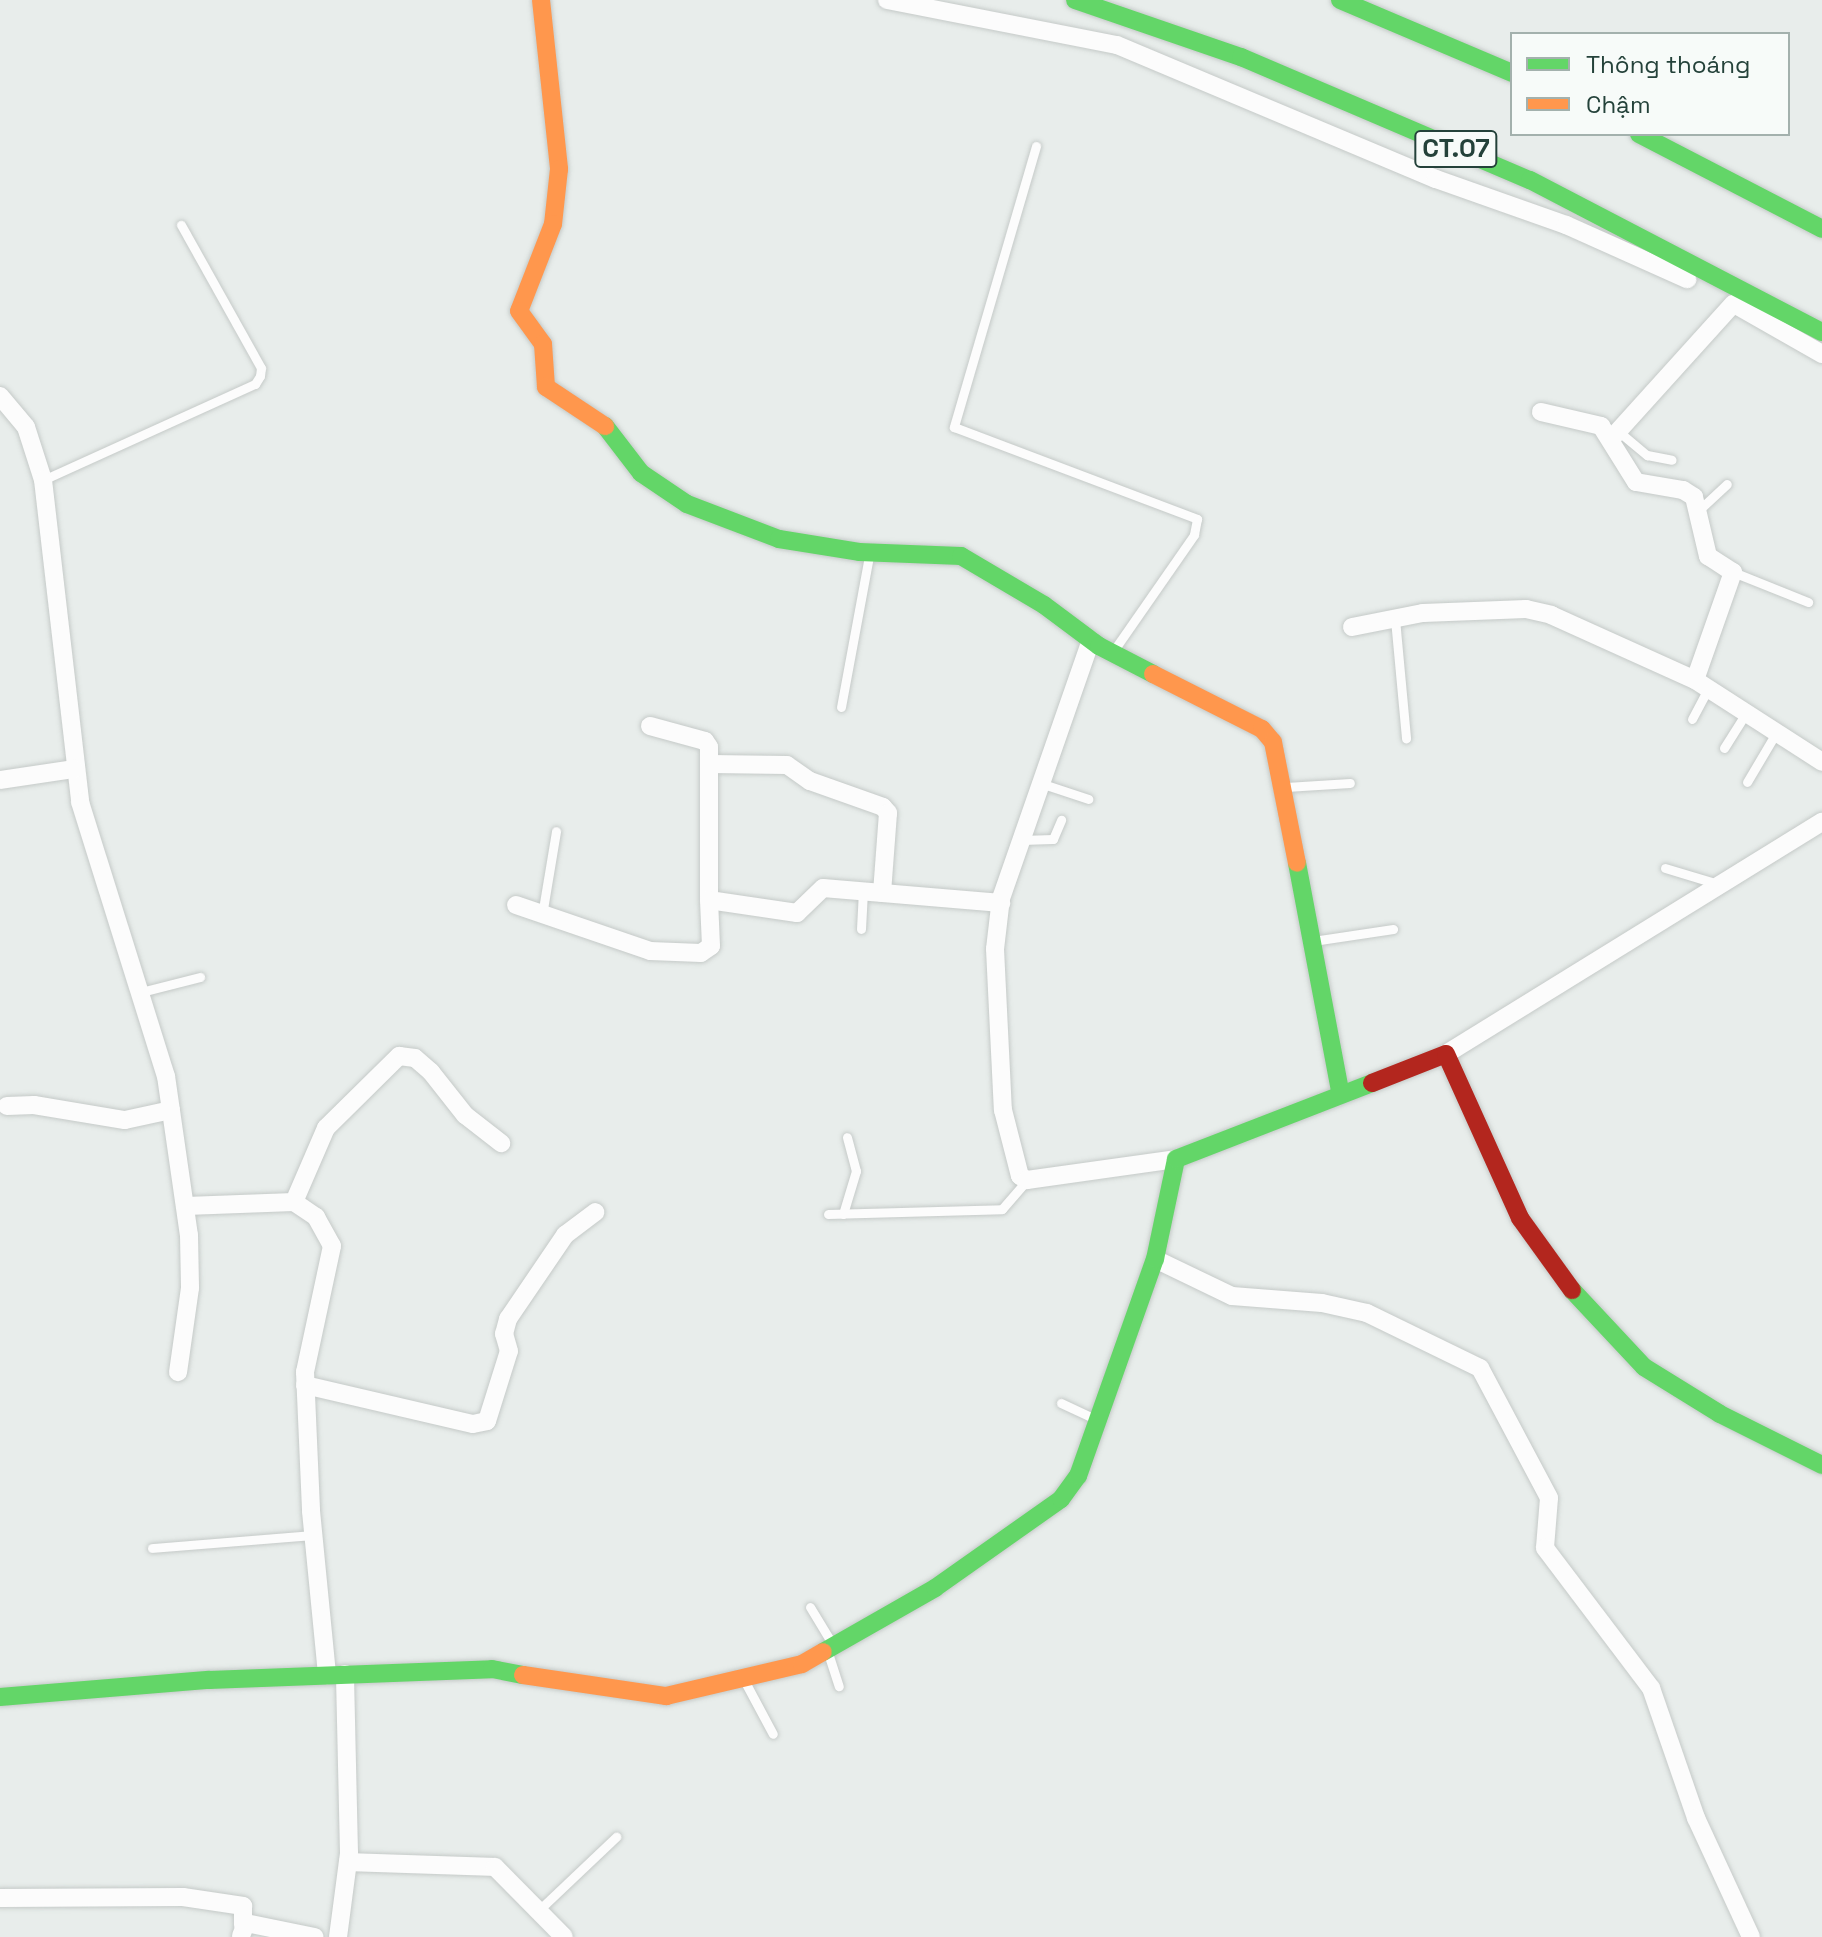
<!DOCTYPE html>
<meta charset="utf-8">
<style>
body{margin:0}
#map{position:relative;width:1822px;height:1937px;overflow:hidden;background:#e8edeb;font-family:"Space Grotesk",sans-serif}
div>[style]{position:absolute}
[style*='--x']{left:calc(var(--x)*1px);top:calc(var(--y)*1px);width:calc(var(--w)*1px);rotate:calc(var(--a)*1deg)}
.roads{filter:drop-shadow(0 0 2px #c5cac8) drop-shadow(0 0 2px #c5cac8)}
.lane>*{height:9px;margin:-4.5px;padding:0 4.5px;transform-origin:4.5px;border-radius:4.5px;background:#fcfcfc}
.street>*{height:18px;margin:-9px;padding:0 9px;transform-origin:9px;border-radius:9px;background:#fcfcfc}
.fast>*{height:18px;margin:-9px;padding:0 9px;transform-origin:9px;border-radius:9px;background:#63d668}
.slow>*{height:18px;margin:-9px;padding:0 9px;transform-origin:9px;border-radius:9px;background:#ff974d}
.jam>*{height:18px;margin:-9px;padding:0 9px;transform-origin:9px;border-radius:9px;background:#b3261e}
span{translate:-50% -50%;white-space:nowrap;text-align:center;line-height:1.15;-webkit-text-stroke:7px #f7fbf9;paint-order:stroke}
.shield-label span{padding:2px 6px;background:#f7fbf9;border:2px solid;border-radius:6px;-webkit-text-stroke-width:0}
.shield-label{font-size:26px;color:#24423a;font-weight:700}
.legend{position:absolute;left:1510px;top:32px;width:280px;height:104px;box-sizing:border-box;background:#f7fbf9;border:2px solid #a3b1ad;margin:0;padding:10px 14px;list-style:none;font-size:24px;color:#24423a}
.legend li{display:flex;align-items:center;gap:16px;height:40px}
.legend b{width:40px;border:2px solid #a3b1ad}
</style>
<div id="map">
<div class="roads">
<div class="lane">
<div style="--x:1036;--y:146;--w:293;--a:106.3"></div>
<div style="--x:954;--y:427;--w:260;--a:20.7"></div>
<div style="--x:1197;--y:519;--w:16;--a:101"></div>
<div style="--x:1194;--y:535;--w:140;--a:124.8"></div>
<div style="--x:1618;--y:431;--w:38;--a:40"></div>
<div style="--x:1647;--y:455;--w:25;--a:11"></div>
<div style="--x:43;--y:480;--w:233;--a:-24.4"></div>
<div style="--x:255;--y:384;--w:9;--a:-58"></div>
<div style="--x:260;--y:376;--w:8;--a:-83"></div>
<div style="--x:261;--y:368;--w:164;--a:-119.2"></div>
<div style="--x:1699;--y:510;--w:38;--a:-43"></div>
<div style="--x:1733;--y:572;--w:81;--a:21.8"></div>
<div style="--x:1395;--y:619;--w:120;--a:84.7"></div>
<div style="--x:841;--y:707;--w:154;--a:-79.5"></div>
<div style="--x:1692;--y:719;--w:34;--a:-62"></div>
<div style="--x:1724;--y:748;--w:41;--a:-57.8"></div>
<div style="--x:1747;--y:782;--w:57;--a:-59.4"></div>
<div style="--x:1040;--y:783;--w:51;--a:18.4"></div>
<div style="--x:1286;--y:787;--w:64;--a:-3.6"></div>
<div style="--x:1021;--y:840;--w:32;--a:-2"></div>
<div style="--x:1053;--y:839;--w:21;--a:-67"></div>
<div style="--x:1665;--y:868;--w:55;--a:16.8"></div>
<div style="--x:542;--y:915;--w:85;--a:-80.5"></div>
<div style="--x:861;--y:929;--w:38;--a:-87"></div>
<div style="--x:1313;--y:941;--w:81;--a:-8.5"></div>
<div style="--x:141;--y:992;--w:61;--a:-14.3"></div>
<div style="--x:828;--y:1214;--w:174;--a:-1.6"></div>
<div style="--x:1002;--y:1209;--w:38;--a:-49"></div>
<div style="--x:843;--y:1214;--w:45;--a:-73.2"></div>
<div style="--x:856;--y:1171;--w:35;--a:-105"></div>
<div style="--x:1061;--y:1403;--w:38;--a:25"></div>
<div style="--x:152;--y:1548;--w:163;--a:-4.6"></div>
<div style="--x:810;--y:1607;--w:44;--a:58.8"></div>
<div style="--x:828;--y:1653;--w:35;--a:72"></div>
<div style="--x:744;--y:1680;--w:61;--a:61.8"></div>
<div style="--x:538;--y:1911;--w:108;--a:-43.5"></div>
</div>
<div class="street">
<div style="--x:887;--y:0;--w:234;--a:11.1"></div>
<div style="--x:1117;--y:45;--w:346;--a:22.8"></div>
<div style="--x:1436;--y:179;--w:138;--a:19.5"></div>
<div style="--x:1566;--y:225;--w:133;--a:24.1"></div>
<div style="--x:1734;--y:304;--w:101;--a:29.6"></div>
<div style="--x:0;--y:396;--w:40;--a:50"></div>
<div style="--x:26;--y:427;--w:56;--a:72.2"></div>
<div style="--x:43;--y:480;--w:324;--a:83.4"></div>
<div style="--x:80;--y:802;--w:287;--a:72.6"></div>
<div style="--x:166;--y:1076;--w:161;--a:81.8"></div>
<div style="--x:189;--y:1235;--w:53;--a:88.9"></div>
<div style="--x:190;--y:1288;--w:85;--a:98.1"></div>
<div style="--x:1541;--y:412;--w:62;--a:13.1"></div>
<div style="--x:1601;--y:426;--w:66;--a:58"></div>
<div style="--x:1636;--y:482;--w:48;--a:9.7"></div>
<div style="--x:1683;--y:490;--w:13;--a:32"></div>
<div style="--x:1694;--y:497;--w:61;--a:76.7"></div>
<div style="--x:1708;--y:556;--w:30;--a:33"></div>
<div style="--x:1733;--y:572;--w:114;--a:109.4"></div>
<div style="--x:1695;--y:680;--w:151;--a:32.8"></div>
<div style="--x:1611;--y:439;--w:182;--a:-47.9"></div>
<div style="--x:1352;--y:627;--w:72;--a:-11.2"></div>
<div style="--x:1423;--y:613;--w:103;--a:-2.2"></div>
<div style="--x:1526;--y:609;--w:26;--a:13"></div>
<div style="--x:1551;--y:615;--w:158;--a:24.3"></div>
<div style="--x:1091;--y:640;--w:273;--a:109.2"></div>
<div style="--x:1001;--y:898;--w:51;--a:96.7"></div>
<div style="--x:995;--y:949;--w:161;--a:87.2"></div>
<div style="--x:1003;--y:1110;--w:68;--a:75.6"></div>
<div style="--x:1020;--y:1176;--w:8;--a:30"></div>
<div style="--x:1027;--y:1180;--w:150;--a:-8"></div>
<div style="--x:650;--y:726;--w:57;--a:15.3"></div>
<div style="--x:705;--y:741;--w:7;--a:56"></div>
<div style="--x:709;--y:747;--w:153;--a:90"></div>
<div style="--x:710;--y:764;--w:77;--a:0.7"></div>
<div style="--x:787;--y:765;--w:28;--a:35"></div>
<div style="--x:810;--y:781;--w:77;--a:19.6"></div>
<div style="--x:883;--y:807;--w:8;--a:50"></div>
<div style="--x:888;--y:813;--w:80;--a:94.3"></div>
<div style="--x:0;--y:780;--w:75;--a:-8.5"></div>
<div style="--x:516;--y:905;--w:142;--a:18.9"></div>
<div style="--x:650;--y:951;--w:51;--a:2.2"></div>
<div style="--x:701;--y:953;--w:12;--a:-35"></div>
<div style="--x:711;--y:946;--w:46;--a:-92.5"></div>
<div style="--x:709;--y:900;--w:89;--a:8.4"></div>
<div style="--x:797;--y:913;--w:36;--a:-44"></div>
<div style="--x:823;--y:888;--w:179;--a:4.8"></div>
<div style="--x:1446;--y:1054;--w:442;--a:-31.7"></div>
<div style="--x:7;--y:1106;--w:27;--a:-2"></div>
<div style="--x:34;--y:1105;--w:92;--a:9.4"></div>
<div style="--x:125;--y:1120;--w:47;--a:-12.3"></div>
<div style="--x:294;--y:1202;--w:81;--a:-66.6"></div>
<div style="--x:326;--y:1128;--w:103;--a:-44.6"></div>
<div style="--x:399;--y:1056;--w:16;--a:7"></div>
<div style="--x:415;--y:1058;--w:21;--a:41"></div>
<div style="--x:431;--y:1072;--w:55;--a:51.7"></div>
<div style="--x:465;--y:1115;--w:46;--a:37.9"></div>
<div style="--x:186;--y:1206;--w:108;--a:-2.1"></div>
<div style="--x:294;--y:1202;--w:27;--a:34"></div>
<div style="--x:316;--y:1217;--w:33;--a:61"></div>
<div style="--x:332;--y:1246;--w:129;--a:102.1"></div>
<div style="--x:305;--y:1372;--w:139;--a:87.5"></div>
<div style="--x:311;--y:1511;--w:165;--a:84.4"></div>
<div style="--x:1155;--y:1259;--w:85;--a:25.7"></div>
<div style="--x:1232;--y:1296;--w:90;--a:4.4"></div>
<div style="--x:1322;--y:1303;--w:46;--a:12.5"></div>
<div style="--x:1367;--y:1313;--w:126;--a:26"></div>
<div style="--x:1480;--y:1368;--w:147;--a:62"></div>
<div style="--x:1549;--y:1498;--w:50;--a:94.6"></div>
<div style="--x:1545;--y:1548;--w:176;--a:52.9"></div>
<div style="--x:1651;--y:1688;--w:138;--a:70.9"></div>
<div style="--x:1696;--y:1818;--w:131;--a:65.2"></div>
<div style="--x:305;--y:1385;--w:172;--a:13.1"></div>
<div style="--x:473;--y:1424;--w:14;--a:-12"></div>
<div style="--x:487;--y:1421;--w:73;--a:-72.6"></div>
<div style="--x:509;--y:1351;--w:18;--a:-106"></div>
<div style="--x:504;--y:1334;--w:16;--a:-75"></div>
<div style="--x:508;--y:1319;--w:102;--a:-55.8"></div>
<div style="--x:565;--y:1235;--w:38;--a:-37"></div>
<div style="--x:348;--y:1862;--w:147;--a:1.9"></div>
<div style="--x:495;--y:1867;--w:98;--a:45.4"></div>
<div style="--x:0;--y:1898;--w:183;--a:-0.3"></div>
<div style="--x:183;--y:1897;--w:61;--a:8.5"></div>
<div style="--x:243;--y:1906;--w:19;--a:90"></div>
<div style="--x:241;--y:1936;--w:14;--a:-69"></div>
<div style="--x:246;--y:1923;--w:70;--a:11.5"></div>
<div style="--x:338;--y:1937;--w:85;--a:-82.5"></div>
<div style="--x:349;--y:1853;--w:179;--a:-91.3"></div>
</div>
<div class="fast">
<div style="--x:1075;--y:0;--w:176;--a:19"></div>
<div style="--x:1241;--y:57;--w:314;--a:23.1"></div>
<div style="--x:1530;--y:180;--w:329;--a:27.5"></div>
<div style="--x:1340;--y:0;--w:187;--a:23"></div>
<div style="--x:1639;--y:134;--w:206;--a:27.4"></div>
<div style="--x:605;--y:426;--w:59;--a:52.5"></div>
<div style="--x:641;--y:473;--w:55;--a:34"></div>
<div style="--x:687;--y:504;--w:98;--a:20.8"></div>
<div style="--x:779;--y:539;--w:81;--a:9.2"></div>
<div style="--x:859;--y:552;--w:102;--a:2.2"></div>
<div style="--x:961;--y:556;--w:96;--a:30.6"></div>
<div style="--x:1044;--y:605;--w:69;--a:36.7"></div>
<div style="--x:1099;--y:646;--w:61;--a:27.4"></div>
<div style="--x:1297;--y:863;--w:232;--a:79.3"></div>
<div style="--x:1572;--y:1290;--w:105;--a:46.9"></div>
<div style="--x:1644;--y:1367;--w:89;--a:31.7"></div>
<div style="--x:1720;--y:1414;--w:114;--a:26.6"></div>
<div style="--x:823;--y:1652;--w:129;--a:-29.7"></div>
<div style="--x:935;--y:1588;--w:154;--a:-35.2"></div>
<div style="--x:1061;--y:1499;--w:29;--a:-54"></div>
<div style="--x:1078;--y:1476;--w:230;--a:-70.5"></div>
<div style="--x:1155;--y:1259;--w:102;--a:-78.1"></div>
<div style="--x:1176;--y:1159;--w:210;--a:-21.2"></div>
<div style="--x:0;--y:1697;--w:210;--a:-4.7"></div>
<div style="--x:209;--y:1680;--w:283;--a:-2.2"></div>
<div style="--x:492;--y:1669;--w:32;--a:11"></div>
</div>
<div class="slow">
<div style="--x:541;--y:0;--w:170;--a:83.9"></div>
<div style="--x:559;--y:169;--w:55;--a:96.2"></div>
<div style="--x:553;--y:224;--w:93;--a:111.3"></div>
<div style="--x:519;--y:311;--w:41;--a:54"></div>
<div style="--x:543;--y:344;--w:43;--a:86"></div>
<div style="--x:546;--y:387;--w:71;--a:33.5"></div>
<div style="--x:1153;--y:674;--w:122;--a:26.8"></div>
<div style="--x:1262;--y:729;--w:17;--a:50"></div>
<div style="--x:1273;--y:742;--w:123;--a:78.8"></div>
<div style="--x:523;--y:1675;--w:145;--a:8.4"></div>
<div style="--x:666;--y:1696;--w:140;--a:-13.2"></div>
<div style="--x:802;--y:1664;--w:24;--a:-30"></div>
</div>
<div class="jam">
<div style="--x:1372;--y:1083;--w:79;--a:-21.4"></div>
<div style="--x:1446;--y:1054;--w:180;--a:65.7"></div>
<div style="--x:1520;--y:1218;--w:89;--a:54.2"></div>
</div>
</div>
<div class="shield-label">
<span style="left:1456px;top:149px">CT.07</span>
</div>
<ul class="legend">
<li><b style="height:10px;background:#63d668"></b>Thông thoáng</li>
<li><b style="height:10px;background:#ff974d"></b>Chậm</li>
</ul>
</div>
